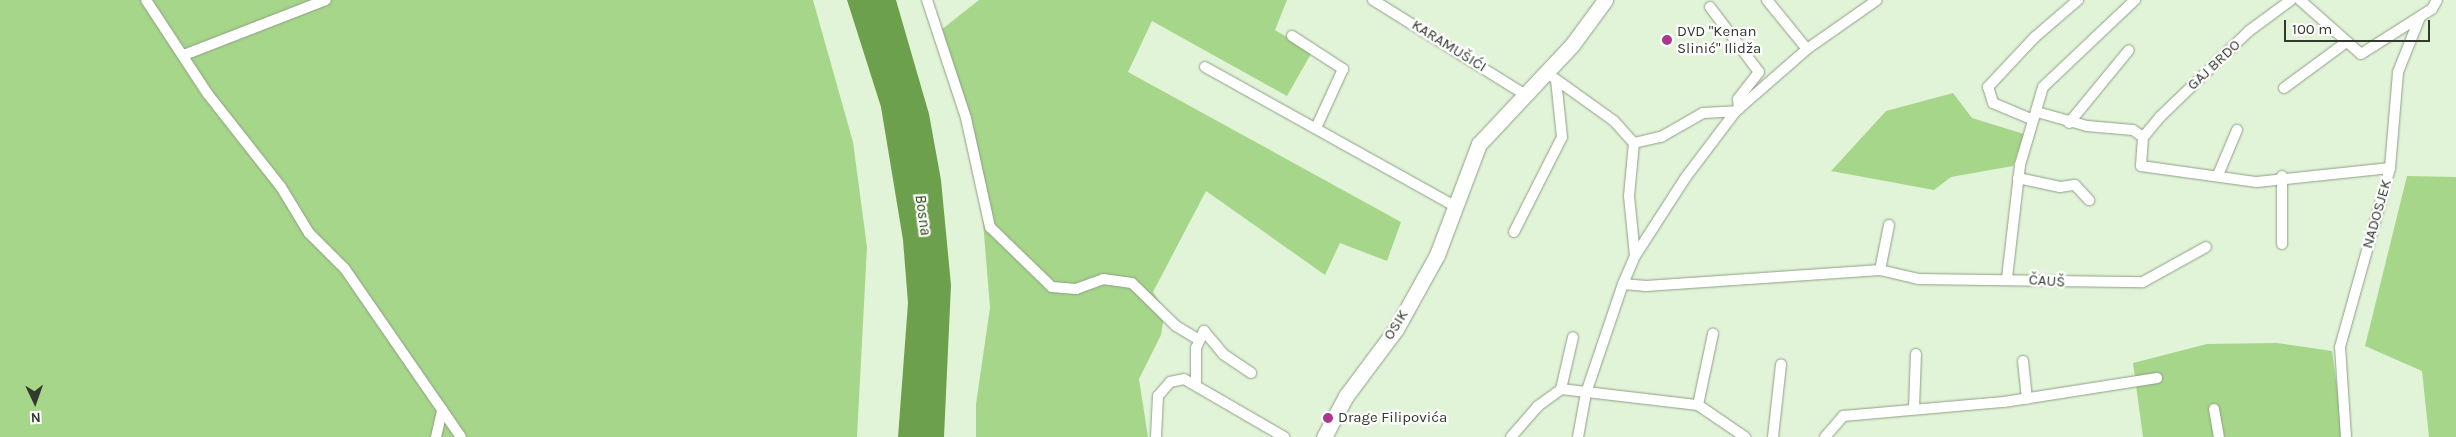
<!DOCTYPE html>
<meta charset="utf-8">
<style>
body{margin:0}
#map{position:relative;width:2456px;height:437px;overflow:hidden;background:#e2f4d8;font-family:Karla,sans-serif}
div>[style]{position:absolute}
[style*='--x']{left:calc(var(--x)*1px);top:calc(var(--y)*1px);width:calc(var(--w)*1px);rotate:calc(var(--a)*1deg)}
.green>*{inset:0;background:#a6d689}
.water>*{inset:0;background:#6da04d}
.roads{filter:drop-shadow(0 0 1px #8e9f85) drop-shadow(0 0 1px #8e9f85)}
.minor>*{height:10px;margin:-5px;padding:0 5px;transform-origin:5px;border-radius:5px;background:#fff}
.secondary>*{height:15px;margin:-7.5px;padding:0 7.5px;transform-origin:7.5px;border-radius:7.5px;background:#fff}
.dots>*{width:14px;height:14px;translate:-50% -50%;box-sizing:border-box;border:2px solid #fff;border-radius:50%}
span{translate:-50% -50%;white-space:nowrap;text-align:center;line-height:1.15;-webkit-text-stroke:4.5px #fff;paint-order:stroke}
.poi-label{font-size:15px;color:#32392e}
.left{translate:0 -50%;text-align:left}
.street-label{font-size:15px;color:#32392e}
.water-label{font-size:16px;color:#224305;font-style:italic}
.north{position:absolute;left:10px;top:377px;width:50px;height:50px;-webkit-text-stroke:4px #fff;paint-order:stroke;rotate:177deg;font-size:14px;font-weight:700;line-height:20px;text-align:center;color:#32392e}
.north::after{content:'';display:block;margin:auto;width:18px;height:22px;background:#32392e;clip-path:polygon(50% 0,100% 100%,50% 72%,0 100%)}
.scale{position:absolute;left:2284px;top:20px;width:146px;height:22px;box-sizing:border-box;border:2px solid #32392e;border-top:0;padding-left:6px;font-size:15px;line-height:18px;white-space:nowrap;color:#32392e;-webkit-text-stroke:4px #fff;paint-order:stroke}
</style>
<div id="map">
<div class="green">
<div style="clip-path:polygon(0 0,813px 0,853px 142px,867px 247px,857px 437px,0 437px)"></div>
<div style="clip-path:polygon(979px 0,1287px 0,1275px 30px,1312px 52px,1287px 96px,1152px 21px,1128px 72px,1401px 222px,1387px 261px,1340px 243px,1325px 275px,1206px 191px,1153px 292px,1165px 310px,1161px 335px,1139px 379px,1148px 437px,976px 437px,976px 404px,990px 308px,983px 221px,968px 114px,941px 30px)"></div>
<div style="clip-path:polygon(1953px 93px,1972px 118px,2024px 134px,2013px 166px,1951px 177px,1934px 190px,1831px 171px,1886px 111px)"></div>
<div style="clip-path:polygon(2407px 176px,2456px 177px,2456px 437px,2429px 437px,2422px 371px,2365px 346px)"></div>
<div style="clip-path:polygon(2277px 343px,2332px 351px,2344px 437px,2143px 437px,2133px 363px,2207px 344px)"></div>
</div>
<div class="water">
<div style="clip-path:polygon(847px 0,896px 0,929px 114px,941px 180px,951px 285px,944px 437px,898px 437px,908px 303px,903px 240px,881px 107px)"></div>
</div>
<div class="roads">
<div class="minor">
<div style="--x:146;--y:0;--w:111;--a:56.7"></div>
<div style="--x:207;--y:93;--w:120;--a:51.8"></div>
<div style="--x:281;--y:187;--w:54;--a:58.7"></div>
<div style="--x:309;--y:233;--w:51;--a:45"></div>
<div style="--x:345;--y:269;--w:204;--a:55.4"></div>
<div style="--x:927;--y:0;--w:124;--a:71.7"></div>
<div style="--x:966;--y:118;--w:112;--a:77.6"></div>
<div style="--x:990;--y:227;--w:86;--a:44.1"></div>
<div style="--x:1052;--y:287;--w:24;--a:5"></div>
<div style="--x:1076;--y:289;--w:29;--a:-20"></div>
<div style="--x:1103;--y:279;--w:29;--a:8"></div>
<div style="--x:1132;--y:283;--w:62;--a:44.3"></div>
<div style="--x:1176;--y:326;--w:26;--a:31"></div>
<div style="--x:1373;--y:0;--w:178;--a:31.9"></div>
<div style="--x:1767;--y:0;--w:63;--a:50.8"></div>
<div style="--x:2291;--y:0;--w:52;--a:143.6"></div>
<div style="--x:2249;--y:31;--w:124;--a:136"></div>
<div style="--x:2160;--y:117;--w:26;--a:130"></div>
<div style="--x:2143;--y:137;--w:29;--a:94"></div>
<div style="--x:2141;--y:166;--w:117;--a:7.9"></div>
<div style="--x:2257;--y:182;--w:134;--a:-6"></div>
<div style="--x:2300;--y:0;--w:81;--a:41.5"></div>
<div style="--x:2361;--y:54;--w:84;--a:-32.4"></div>
<div style="--x:2432;--y:9;--w:10;--a:-61"></div>
<div style="--x:1710;--y:7;--w:81;--a:53"></div>
<div style="--x:1759;--y:72;--w:34;--a:128"></div>
<div style="--x:1738;--y:99;--w:10;--a:84"></div>
<div style="--x:1292;--y:36;--w:61;--a:32.9"></div>
<div style="--x:1343;--y:69;--w:65;--a:114.6"></div>
<div style="--x:184;--y:55;--w:152;--a:-21.2"></div>
<div style="--x:1205;--y:67;--w:288;--a:29.1"></div>
<div style="--x:1547;--y:73;--w:82;--a:35.6"></div>
<div style="--x:1614;--y:121;--w:30;--a:48"></div>
<div style="--x:1634;--y:143;--w:28;--a:-13"></div>
<div style="--x:1661;--y:137;--w:48;--a:-29.7"></div>
<div style="--x:1703;--y:113;--w:33;--a:-3"></div>
<div style="--x:2284;--y:88;--w:76;--a:-36.4"></div>
<div style="--x:2037;--y:112;--w:52;--a:15.6"></div>
<div style="--x:2087;--y:126;--w:46;--a:5"></div>
<div style="--x:2133;--y:130;--w:12;--a:35"></div>
<div style="--x:2031;--y:119;--w:41;--a:-157.2"></div>
<div style="--x:1993;--y:103;--w:17;--a:-107"></div>
<div style="--x:1988;--y:87;--w:69;--a:-46.8"></div>
<div style="--x:2035;--y:37;--w:57;--a:-40.7"></div>
<div style="--x:2069;--y:123;--w:94;--a:-50.6"></div>
<div style="--x:1634;--y:143;--w:53;--a:95.4"></div>
<div style="--x:1629;--y:196;--w:60;--a:84.3"></div>
<div style="--x:2218;--y:175;--w:49;--a:-67.1"></div>
<div style="--x:2282;--y:176;--w:68;--a:90"></div>
<div style="--x:2018;--y:178;--w:43;--a:12.1"></div>
<div style="--x:2060;--y:187;--w:15;--a:-8"></div>
<div style="--x:2075;--y:185;--w:21;--a:47"></div>
<div style="--x:1514;--y:232;--w:106;--a:-63.2"></div>
<div style="--x:1562;--y:137;--w:57;--a:-96"></div>
<div style="--x:1880;--y:270;--w:46;--a:-78.7"></div>
<div style="--x:2007;--y:278;--w:114;--a:-83.4"></div>
<div style="--x:2020;--y:165;--w:81;--a:-73.6"></div>
<div style="--x:2043;--y:87;--w:127;--a:-43.4"></div>
<div style="--x:1623;--y:284;--w:23;--a:5"></div>
<div style="--x:1646;--y:286;--w:235;--a:-3.9"></div>
<div style="--x:1880;--y:270;--w:39;--a:13"></div>
<div style="--x:1918;--y:279;--w:225;--a:0.8"></div>
<div style="--x:2143;--y:282;--w:72;--a:-29.1"></div>
<div style="--x:2023;--y:361;--w:38;--a:84"></div>
<div style="--x:1196;--y:383;--w:35;--a:-90"></div>
<div style="--x:1196;--y:348;--w:19;--a:-65"></div>
<div style="--x:1204;--y:331;--w:30;--a:50"></div>
<div style="--x:1223;--y:354;--w:34;--a:34"></div>
<div style="--x:1561;--y:389;--w:53;--a:-77"></div>
<div style="--x:1698;--y:405;--w:73;--a:-78.1"></div>
<div style="--x:1914;--y:408;--w:54;--a:-87.9"></div>
<div style="--x:2214;--y:409;--w:28;--a:80"></div>
<div style="--x:436;--y:437;--w:28;--a:-77"></div>
<div style="--x:1156;--y:437;--w:41;--a:-87.2"></div>
<div style="--x:1158;--y:396;--w:18;--a:-49"></div>
<div style="--x:1170;--y:382;--w:14;--a:-12"></div>
<div style="--x:1184;--y:379;--w:116;--a:30.1"></div>
<div style="--x:1511;--y:437;--w:41;--a:-48.9"></div>
<div style="--x:1538;--y:406;--w:29;--a:-36"></div>
<div style="--x:1561;--y:389;--w:138;--a:6.7"></div>
<div style="--x:1698;--y:405;--w:57;--a:34.2"></div>
<div style="--x:1578;--y:437;--w:45;--a:-79.7"></div>
<div style="--x:1586;--y:393;--w:115;--a:-71.3"></div>
<div style="--x:1623;--y:284;--w:30;--a:-67"></div>
<div style="--x:1635;--y:256;--w:94;--a:-57.2"></div>
<div style="--x:1686;--y:177;--w:83;--a:-52.9"></div>
<div style="--x:1736;--y:111;--w:94;--a:-41.1"></div>
<div style="--x:1807;--y:49;--w:85;--a:-35"></div>
<div style="--x:1773;--y:437;--w:73;--a:-83.7"></div>
<div style="--x:1825;--y:437;--w:28;--a:-49"></div>
<div style="--x:1843;--y:416;--w:162;--a:-5"></div>
<div style="--x:2004;--y:402;--w:155;--a:-8.9"></div>
<div style="--x:2346;--y:437;--w:90;--a:-93.8"></div>
<div style="--x:2340;--y:347;--w:186;--a:-74.4"></div>
<div style="--x:2390;--y:168;--w:96;--a:-85.2"></div>
<div style="--x:2398;--y:72;--w:59;--a:-68.2"></div>
</div>
<div class="secondary">
<div style="--x:1324;--y:437;--w:47;--a:-61.8"></div>
<div style="--x:1346;--y:396;--w:84;--a:-53.3"></div>
<div style="--x:1396;--y:329;--w:85;--a:-61"></div>
<div style="--x:1437;--y:255;--w:119;--a:-69.3"></div>
<div style="--x:1479;--y:144;--w:136;--a:-46.8"></div>
<div style="--x:1572;--y:45;--w:56;--a:-53.7"></div>
</div>
</div>
<div class="dots">
<div style="left:1667px;top:40px;background:#ad368d"></div>
<div style="left:1328px;top:418px;background:#ad368d"></div>
</div>
<div class="poi-label">
<span class="left" style="left:1677px;top:40px">DVD "Kenan<br>Slinić" Ilidža</span>
<span class="left" style="left:1338px;top:418px">Drage Filipovića</span>
</div>
<div class="street-label">
<span style="left:1449px;top:46px;rotate:32deg">KARAMUŠIĆI</span>
<span style="left:2214px;top:65px;rotate:-43deg">GAJ BRDO</span>
<span style="left:2377px;top:214px;rotate:-74deg">NADOSJEK</span>
<span style="left:2047px;top:281px;rotate:4deg">ČAUŠ</span>
<span style="left:1396px;top:325px;rotate:-58deg">OSIK</span>
</div>
<div class="water-label">
<span style="left:923px;top:215px;rotate:82deg">Bosna</span>
</div>
<div class="north">N</div>
<div class="scale">100 m</div>
</div>
